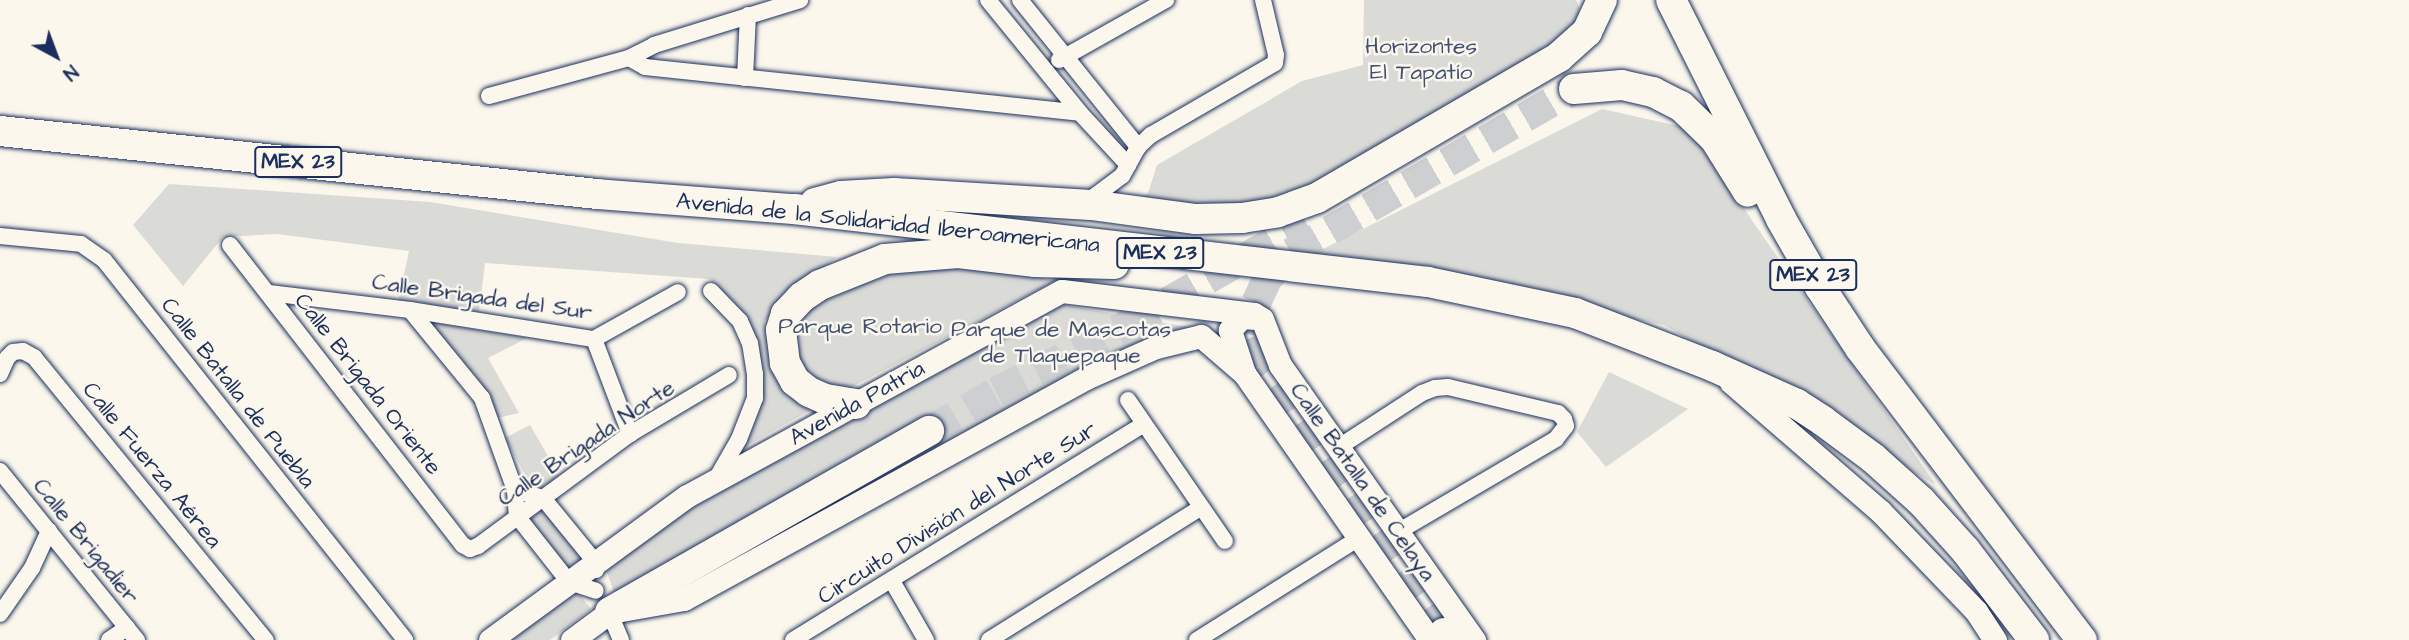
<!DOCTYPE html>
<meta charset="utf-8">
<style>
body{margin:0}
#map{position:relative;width:2409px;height:640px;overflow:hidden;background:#fbf7ec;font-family:"Architects Daughter",sans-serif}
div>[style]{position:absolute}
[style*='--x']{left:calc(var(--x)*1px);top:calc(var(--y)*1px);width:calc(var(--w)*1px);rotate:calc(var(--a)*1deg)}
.green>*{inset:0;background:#dadad7}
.highway-tunnel>*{height:30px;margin-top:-15px;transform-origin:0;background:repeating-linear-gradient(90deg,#cecfd0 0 30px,transparent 0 45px)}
.roads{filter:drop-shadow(0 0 2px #1b2f5e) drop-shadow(0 0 2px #1b2f5e)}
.street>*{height:16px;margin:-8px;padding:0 8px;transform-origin:8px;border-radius:8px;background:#fbf7ec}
.secondary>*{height:23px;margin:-11.5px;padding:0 11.5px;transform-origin:11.5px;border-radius:11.5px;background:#fbf7ec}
.highway>*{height:30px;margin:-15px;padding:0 15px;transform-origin:15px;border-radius:15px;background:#fbf7ec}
span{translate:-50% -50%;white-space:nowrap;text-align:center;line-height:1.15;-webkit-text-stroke:5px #fbf7ec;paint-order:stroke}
.shield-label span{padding:2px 5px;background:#fbf7ec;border:2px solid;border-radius:5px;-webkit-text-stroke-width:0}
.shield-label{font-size:21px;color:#1b2f5e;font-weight:700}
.park-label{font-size:23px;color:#415176}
.street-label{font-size:23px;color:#1b2f5e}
.north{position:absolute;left:21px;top:21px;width:70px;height:70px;-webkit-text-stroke:5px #fbf7ec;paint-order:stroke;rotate:139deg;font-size:19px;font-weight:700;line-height:28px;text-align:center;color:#1b2f5e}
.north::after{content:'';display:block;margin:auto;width:24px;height:32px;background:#1b2f5e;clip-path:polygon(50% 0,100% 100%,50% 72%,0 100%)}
</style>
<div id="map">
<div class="green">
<div style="clip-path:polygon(1364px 0,1576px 0,1586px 23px,1298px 206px,1130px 206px,1148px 193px,1157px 165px,1302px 81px,1363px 65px)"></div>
<div style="clip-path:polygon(1602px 109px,1688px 128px,1936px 485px,1664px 325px,1311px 255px)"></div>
<div style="clip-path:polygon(169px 184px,430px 202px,678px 243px,837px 257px,787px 295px,764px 322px,774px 373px,787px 396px,818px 406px,743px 448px,762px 398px,737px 307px,709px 279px,485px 263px,479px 312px,398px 303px,409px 251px,277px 234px,223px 237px,183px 286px,133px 225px)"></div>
<div style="clip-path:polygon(952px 262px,1055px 281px,850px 388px,808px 379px,791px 353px,791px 331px,805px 304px,838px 280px)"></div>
<div style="clip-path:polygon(1054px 303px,1199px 329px,683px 591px,636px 602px,614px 592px,605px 567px,687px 506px)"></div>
<div style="clip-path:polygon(430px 322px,527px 338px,488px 358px,519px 413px,497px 418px)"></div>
<div style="clip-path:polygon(1609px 372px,1688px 409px,1606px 467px,1577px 432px)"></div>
<div style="clip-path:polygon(530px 425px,560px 477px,534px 491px,505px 438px)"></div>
<div style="clip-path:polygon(543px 498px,596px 563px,571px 581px,517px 516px)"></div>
<div style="clip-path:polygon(577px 591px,591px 609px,550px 640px,508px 640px)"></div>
</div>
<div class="highway-tunnel">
<div style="--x:929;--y:431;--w:78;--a:-30.2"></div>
<div style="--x:996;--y:392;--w:149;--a:-27.1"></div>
<div style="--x:1129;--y:324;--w:204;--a:-29.7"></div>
<div style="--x:1444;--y:633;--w:324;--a:-124.4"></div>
<div style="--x:1261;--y:366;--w:35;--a:-112"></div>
<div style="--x:1248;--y:334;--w:32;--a:-76"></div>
<div style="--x:1256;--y:303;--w:26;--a:-65"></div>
<div style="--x:1267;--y:279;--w:35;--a:-47"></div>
<div style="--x:1291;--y:253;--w:327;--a:-30.1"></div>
</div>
<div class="roads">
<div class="street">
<div style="--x:988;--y:0;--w:146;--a:50.8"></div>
<div style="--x:1080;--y:113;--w:71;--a:47.3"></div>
<div style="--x:1020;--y:0;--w:189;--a:51.2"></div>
<div style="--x:629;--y:58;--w:18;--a:29"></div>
<div style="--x:645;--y:67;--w:437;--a:6"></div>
<div style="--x:1059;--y:60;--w:123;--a:-29.3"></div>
<div style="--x:745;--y:78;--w:63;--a:-87.3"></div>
<div style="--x:489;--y:96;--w:145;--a:-15.2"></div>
<div style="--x:629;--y:58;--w:28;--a:-27"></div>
<div style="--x:654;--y:45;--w:153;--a:-17.1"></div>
<div style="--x:1091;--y:205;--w:10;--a:-66"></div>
<div style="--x:1095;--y:196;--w:34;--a:-37"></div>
<div style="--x:1122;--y:176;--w:33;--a:-61"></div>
<div style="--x:1138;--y:147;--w:18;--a:-43"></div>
<div style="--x:1151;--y:135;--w:143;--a:-30.1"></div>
<div style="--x:1275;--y:63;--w:8;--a:-83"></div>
<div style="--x:1276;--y:55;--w:57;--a:-103.3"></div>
<div style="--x:0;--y:236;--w:81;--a:5.6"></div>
<div style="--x:81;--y:244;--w:28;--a:35"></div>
<div style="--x:104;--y:260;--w:485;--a:51.6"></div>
<div style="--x:230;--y:245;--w:380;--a:52.2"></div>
<div style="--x:463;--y:545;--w:8;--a:30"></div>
<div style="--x:470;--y:549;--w:9;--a:-21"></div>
<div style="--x:478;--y:546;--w:189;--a:-36.4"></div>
<div style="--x:630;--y:434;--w:115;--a:-30.8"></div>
<div style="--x:711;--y:291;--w:42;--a:46"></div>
<div style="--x:740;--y:321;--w:24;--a:66"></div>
<div style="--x:750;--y:343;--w:31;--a:81"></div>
<div style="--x:755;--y:374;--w:24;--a:90"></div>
<div style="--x:755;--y:398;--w:44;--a:111.3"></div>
<div style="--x:739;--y:439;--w:46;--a:119.9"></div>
<div style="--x:269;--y:293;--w:142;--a:6.9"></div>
<div style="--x:410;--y:310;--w:186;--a:9"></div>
<div style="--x:594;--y:339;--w:96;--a:-29.2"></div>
<div style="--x:410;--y:310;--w:114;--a:50.7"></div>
<div style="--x:482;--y:398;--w:98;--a:70.3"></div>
<div style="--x:515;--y:490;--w:26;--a:86"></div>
<div style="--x:517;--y:516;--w:84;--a:51.8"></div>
<div style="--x:569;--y:582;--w:28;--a:18"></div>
<div style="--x:594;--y:339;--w:102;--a:69.2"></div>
<div style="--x:0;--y:374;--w:17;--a:-66"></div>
<div style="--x:7;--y:358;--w:8;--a:-45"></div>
<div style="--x:13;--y:352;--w:10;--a:-6"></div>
<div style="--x:23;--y:351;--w:13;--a:29"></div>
<div style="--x:34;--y:357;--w:366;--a:50.7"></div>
<div style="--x:1128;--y:400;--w:171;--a:55.5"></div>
<div style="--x:1339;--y:447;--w:99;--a:-33"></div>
<div style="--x:1422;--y:393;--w:14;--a:-21"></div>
<div style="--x:1435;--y:388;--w:13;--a:-4"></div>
<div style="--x:1448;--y:387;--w:113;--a:13.3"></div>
<div style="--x:1558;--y:413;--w:8;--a:45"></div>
<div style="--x:1564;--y:419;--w:7;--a:74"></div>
<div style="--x:1566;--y:426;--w:16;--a:128"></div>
<div style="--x:1556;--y:439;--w:182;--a:149.6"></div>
<div style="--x:0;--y:471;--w:218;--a:51"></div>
<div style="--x:515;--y:490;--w:29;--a:16"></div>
<div style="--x:543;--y:498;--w:84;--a:50.8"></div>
<div style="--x:596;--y:563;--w:7;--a:90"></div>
<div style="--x:892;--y:581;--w:68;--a:60"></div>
<div style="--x:607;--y:607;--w:36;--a:67"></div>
<div style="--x:0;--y:614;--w:56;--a:-55.2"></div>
<div style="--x:32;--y:568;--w:41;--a:-65.3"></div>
<div style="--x:109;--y:640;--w:22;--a:-34"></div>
<div style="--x:793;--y:640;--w:412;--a:-31.6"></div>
<div style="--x:989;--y:640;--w:249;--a:-32"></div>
<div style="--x:1197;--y:640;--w:191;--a:-32.2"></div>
</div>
<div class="secondary">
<div style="--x:1256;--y:318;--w:14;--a:-176"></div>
<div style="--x:1242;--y:317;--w:18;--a:133"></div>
<div style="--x:1230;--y:330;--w:45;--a:72"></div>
<div style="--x:1244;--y:373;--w:325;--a:55.1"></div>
<div style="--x:1262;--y:319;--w:49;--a:68.6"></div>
<div style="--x:1280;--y:365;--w:337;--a:54.8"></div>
<div style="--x:1731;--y:382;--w:197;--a:40.9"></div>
<div style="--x:1880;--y:511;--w:139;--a:46.2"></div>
<div style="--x:1976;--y:611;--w:35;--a:57"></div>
<div style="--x:490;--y:640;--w:244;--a:-36.2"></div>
<div style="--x:687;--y:496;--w:427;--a:-28.7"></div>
<div style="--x:1062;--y:291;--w:193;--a:6.8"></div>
<div style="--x:1254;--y:314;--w:9;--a:32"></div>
<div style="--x:572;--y:640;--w:47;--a:-36.4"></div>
<div style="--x:610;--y:612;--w:75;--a:-10"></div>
<div style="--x:684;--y:599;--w:459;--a:-28.8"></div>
<div style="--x:1086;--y:378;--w:77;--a:-23.9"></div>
<div style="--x:1156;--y:347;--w:46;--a:-13.7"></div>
<div style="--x:1201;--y:336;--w:57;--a:40.7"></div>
</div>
<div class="highway">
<div style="--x:1671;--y:0;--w:245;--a:63.3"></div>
<div style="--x:1781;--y:219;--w:78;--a:60.2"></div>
<div style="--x:1820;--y:287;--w:73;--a:56.7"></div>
<div style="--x:1860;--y:348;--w:367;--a:52.8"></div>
<div style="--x:1574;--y:89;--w:48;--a:-4.8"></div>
<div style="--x:1622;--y:85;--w:32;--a:13"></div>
<div style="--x:1653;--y:92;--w:31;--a:27"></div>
<div style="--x:1681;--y:106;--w:47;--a:44.1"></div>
<div style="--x:1715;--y:139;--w:62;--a:58.1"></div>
<div style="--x:0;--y:131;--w:600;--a:6.02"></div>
<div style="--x:597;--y:194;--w:198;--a:4.4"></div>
<div style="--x:794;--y:209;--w:638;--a:6.57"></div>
<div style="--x:1428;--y:282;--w:150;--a:11.9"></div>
<div style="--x:1575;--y:313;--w:147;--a:21.1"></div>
<div style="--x:1712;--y:366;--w:93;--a:24.1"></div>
<div style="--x:1797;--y:404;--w:31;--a:33"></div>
<div style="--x:1823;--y:421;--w:62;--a:36.5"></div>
<div style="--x:1873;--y:458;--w:64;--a:41.9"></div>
<div style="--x:1921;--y:501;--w:67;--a:48"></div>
<div style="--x:1966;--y:551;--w:112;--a:52.6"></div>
<div style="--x:815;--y:203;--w:27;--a:-15"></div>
<div style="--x:841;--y:196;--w:53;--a:-3.2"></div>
<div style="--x:894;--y:193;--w:197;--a:3.5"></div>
<div style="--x:1091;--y:205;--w:106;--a:7.6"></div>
<div style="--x:1196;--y:219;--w:46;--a:-1.2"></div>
<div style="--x:1242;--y:218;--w:36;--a:-9"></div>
<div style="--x:1278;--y:212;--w:41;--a:-19.7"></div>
<div style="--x:1317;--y:198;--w:280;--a:-30.2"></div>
<div style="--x:1559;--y:57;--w:38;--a:-42"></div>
<div style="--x:1587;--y:32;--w:35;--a:-65"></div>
<div style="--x:856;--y:404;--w:31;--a:-171"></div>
<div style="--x:825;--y:399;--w:17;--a:-156"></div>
<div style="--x:809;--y:392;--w:18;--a:-142"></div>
<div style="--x:795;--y:381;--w:21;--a:-119"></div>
<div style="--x:785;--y:363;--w:33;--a:-97"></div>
<div style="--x:781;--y:330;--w:17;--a:-73"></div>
<div style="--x:786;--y:314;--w:23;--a:-47"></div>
<div style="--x:802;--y:297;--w:22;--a:-34"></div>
<div style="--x:820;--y:285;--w:70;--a:-21.8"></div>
<div style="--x:885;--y:259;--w:73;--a:-4.7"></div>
<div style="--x:958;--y:253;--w:78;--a:6.7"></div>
<div style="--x:1035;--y:262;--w:79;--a:1.5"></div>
<div style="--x:610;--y:612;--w:367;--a:-29.6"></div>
<div style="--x:1444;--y:633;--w:8;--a:60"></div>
</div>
</div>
<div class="shield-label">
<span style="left:298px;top:162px">MEX 23</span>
<span style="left:1160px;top:253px">MEX 23</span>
<span style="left:1813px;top:275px">MEX 23</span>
</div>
<div class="park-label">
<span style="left:1421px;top:59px">Horizontes<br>El Tapatío</span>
<span style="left:860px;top:326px">Parque Rotario</span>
<span style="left:1061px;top:342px">Parque de Mascotas<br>de Tlaquepaque</span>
</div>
<div class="street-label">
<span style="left:888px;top:223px;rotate:6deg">Avenida de la Solidaridad Iberoamericana</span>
<span style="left:482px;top:297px;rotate:8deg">Calle Brigada del Sur</span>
<span style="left:368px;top:384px;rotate:52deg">Calle Brigada Oriente</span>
<span style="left:238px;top:393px;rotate:52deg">Calle Batalla de Puebla</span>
<span style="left:857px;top:403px;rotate:-29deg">Avenida Patria</span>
<span style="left:586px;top:443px;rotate:-34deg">Calle Brigada Norte</span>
<span style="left:152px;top:465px;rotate:51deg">Calle Fuerza Aérea</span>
<span style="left:1363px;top:482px;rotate:55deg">Calle Batalla de Celaya</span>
<span style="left:957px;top:513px;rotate:-32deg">Circuito División del Norte Sur</span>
<span style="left:86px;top:541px;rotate:51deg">Calle Brigadier</span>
</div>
<div class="north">N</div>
</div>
